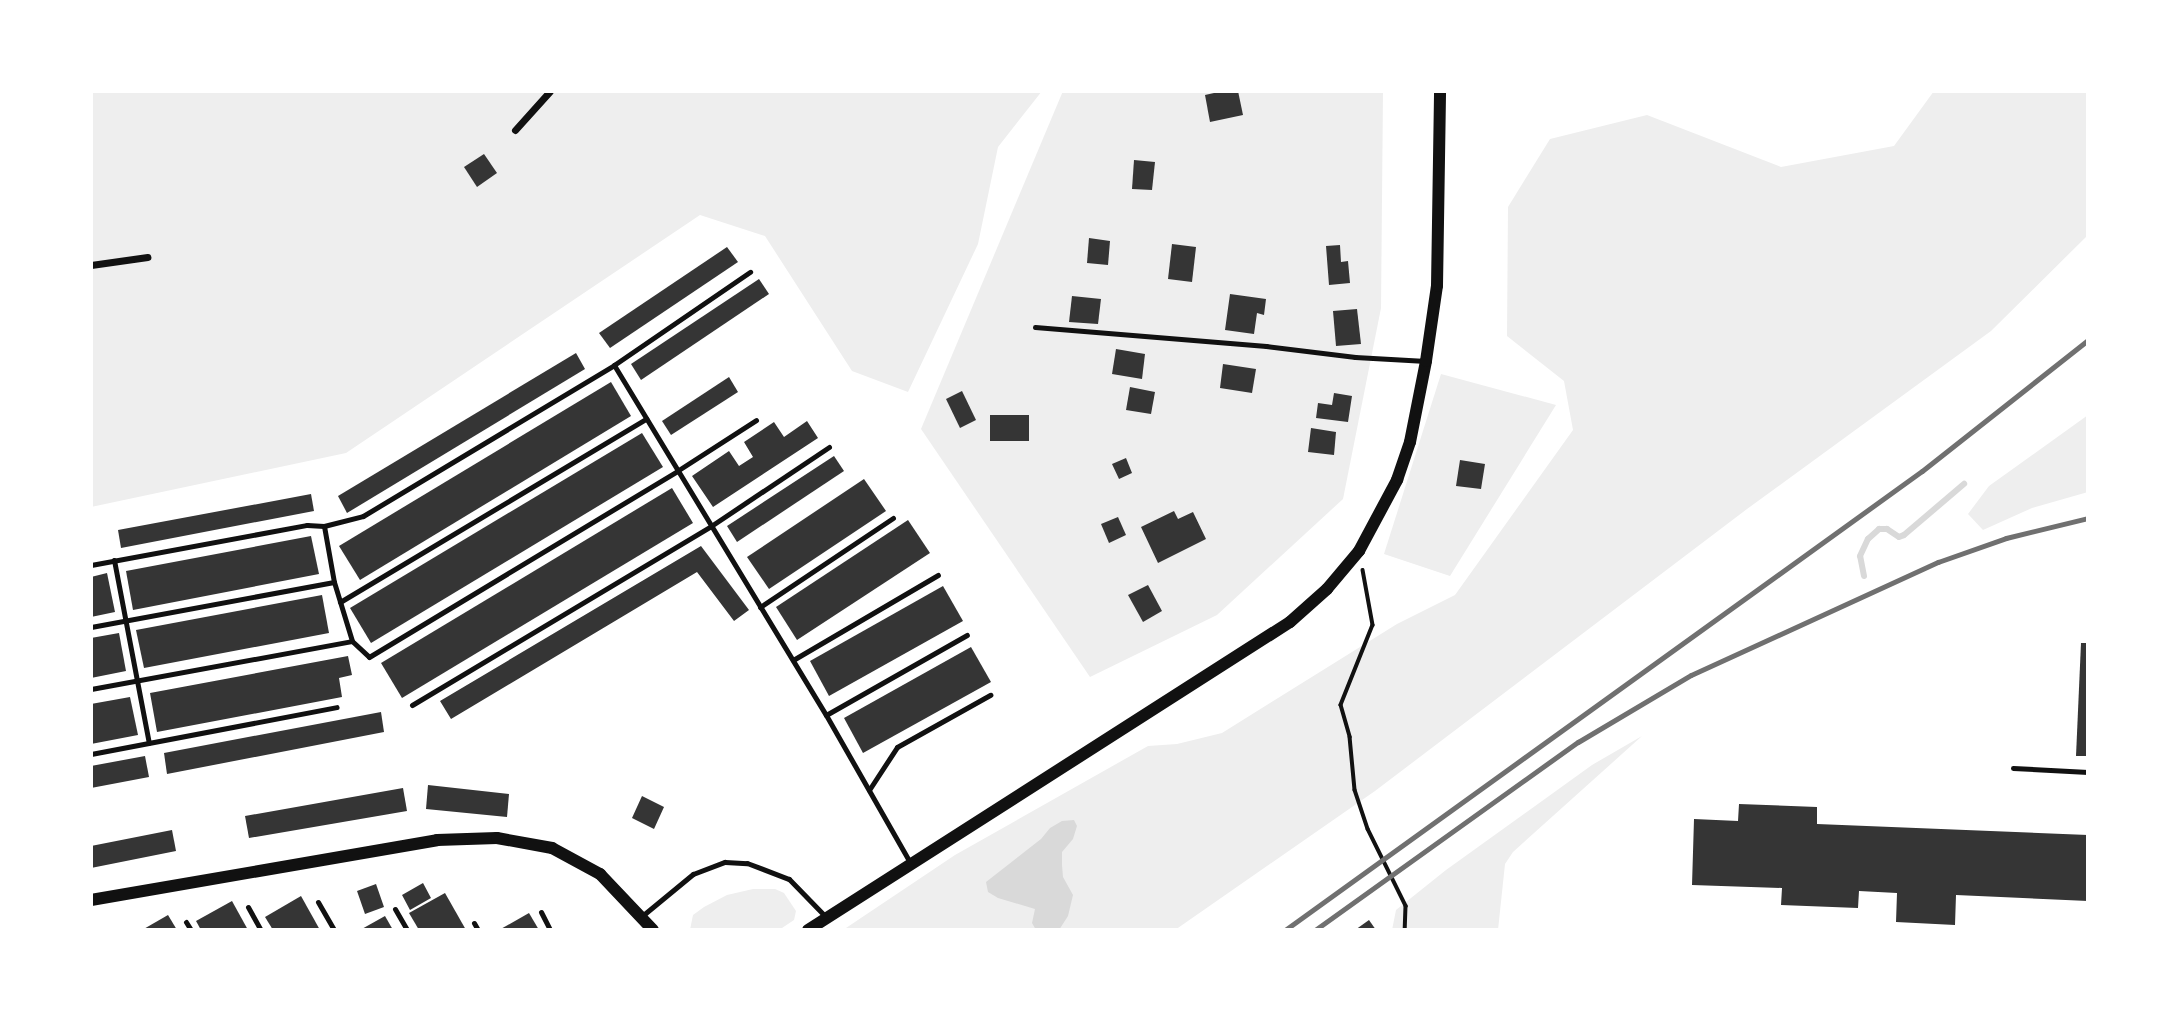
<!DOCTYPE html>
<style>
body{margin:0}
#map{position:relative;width:2179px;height:1021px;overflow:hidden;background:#fff;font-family:Mulish,sans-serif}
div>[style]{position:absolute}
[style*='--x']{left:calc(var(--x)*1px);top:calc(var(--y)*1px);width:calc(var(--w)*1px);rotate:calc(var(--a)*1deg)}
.green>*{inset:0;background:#eee}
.water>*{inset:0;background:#d9d9d9}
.stream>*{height:6px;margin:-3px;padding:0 3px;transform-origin:3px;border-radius:3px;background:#d9d9d9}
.building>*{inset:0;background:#353535}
.path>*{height:3.5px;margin:-1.75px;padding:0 1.75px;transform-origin:1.75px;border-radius:1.75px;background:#111}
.service>*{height:5px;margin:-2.5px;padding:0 2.5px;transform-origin:2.5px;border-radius:2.5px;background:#111}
.minor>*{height:7px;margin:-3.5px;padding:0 3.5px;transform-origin:3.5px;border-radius:3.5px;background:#111}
.tertiary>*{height:12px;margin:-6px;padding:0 6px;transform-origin:6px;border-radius:6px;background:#111}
.rail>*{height:5px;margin:-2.5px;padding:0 2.5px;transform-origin:2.5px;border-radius:2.5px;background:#707070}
span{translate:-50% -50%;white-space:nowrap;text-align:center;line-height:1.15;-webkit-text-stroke:7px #fff;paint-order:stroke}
.frame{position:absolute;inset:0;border:93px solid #fff;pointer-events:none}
</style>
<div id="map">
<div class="green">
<div style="clip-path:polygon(91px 91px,1042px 91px,998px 147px,978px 244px,908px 392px,852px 371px,765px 236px,700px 215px,346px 453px,91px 507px)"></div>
<div style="clip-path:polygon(1063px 91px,1383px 91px,1381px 308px,1343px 499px,1217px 615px,1090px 677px,921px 429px)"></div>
<div style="clip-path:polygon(1934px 91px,2088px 91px,2088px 235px,1991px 331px,1747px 509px,1375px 791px,1175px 930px,843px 930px,955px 855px,1148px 746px,1177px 744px,1222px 733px,1397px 624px,1455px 595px,1573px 430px,1564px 381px,1507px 336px,1508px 207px,1550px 139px,1647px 115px,1781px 167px,1894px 146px)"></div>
<div style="clip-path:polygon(1441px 374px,1556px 405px,1450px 576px,1384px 554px)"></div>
<div style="clip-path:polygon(2088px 415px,2088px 492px,2032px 508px,1983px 530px,1968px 514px,1989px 486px)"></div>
<div style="clip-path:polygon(1642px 736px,1513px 852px,1505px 864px,1498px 930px,1392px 930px,1396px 910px,1446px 870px,1592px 765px)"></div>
<div style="clip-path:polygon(753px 889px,775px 889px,784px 893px,796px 911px,794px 920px,779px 930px,690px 930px,693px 915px,704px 907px,727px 895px)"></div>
</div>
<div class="water">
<div style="clip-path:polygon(1074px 820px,1077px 826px,1073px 839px,1062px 852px,1062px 865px,1063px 877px,1073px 895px,1068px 916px,1059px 930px,1036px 930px,1032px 923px,1035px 909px,998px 898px,988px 892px,986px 882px,1041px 839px,1050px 828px,1062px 821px)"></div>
</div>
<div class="stream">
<div style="--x:1864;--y:576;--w:20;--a:-101"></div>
<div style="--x:1860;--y:556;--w:19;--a:-65"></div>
<div style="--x:1868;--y:539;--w:15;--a:-42"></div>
<div style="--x:1879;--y:529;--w:8;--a:0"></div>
<div style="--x:1887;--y:529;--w:14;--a:34"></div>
<div style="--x:1899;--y:537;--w:5;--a:-22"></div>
<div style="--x:1904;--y:535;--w:79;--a:-40.4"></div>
</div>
<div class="building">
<div style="clip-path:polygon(1223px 91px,1238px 91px,1243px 115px,1210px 122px,1205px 95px)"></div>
<div style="clip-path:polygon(484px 154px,497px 173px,477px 187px,464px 167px)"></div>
<div style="clip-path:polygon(1134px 160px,1155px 162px,1152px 190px,1132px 189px)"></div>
<div style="clip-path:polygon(1089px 238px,1110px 241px,1108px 265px,1087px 263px)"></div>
<div style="clip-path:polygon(1172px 244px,1196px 247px,1192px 282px,1168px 279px)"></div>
<div style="clip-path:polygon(1340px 245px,1341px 262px,1348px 261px,1350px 283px,1329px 285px,1326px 246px)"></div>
<div style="clip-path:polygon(727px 247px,738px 262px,610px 348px,599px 333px)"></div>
<div style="clip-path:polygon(759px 279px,769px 294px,641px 380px,631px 364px)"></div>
<div style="clip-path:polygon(1230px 294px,1266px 299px,1264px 315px,1257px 313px,1254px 334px,1225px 330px)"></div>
<div style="clip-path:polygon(1072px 296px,1101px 299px,1098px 324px,1069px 322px)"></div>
<div style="clip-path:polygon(1357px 309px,1361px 344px,1336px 346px,1333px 311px)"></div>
<div style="clip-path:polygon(1116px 349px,1145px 354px,1142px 379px,1112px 374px)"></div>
<div style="clip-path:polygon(576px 353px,585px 369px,347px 513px,338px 496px)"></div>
<div style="clip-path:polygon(1223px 364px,1256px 369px,1252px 393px,1220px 388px)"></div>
<div style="clip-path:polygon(729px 377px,738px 392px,671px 435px,662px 421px)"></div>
<div style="clip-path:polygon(611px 382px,631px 416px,360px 580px,339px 546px)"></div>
<div style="clip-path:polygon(1130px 387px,1155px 392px,1151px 414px,1126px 410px)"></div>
<div style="clip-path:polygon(962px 391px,976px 420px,960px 428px,946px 399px)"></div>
<div style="clip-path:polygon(1334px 393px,1352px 396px,1348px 422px,1316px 418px,1318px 403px,1332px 405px)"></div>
<div style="clip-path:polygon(990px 415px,1029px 415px,1029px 441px,990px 441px)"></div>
<div style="clip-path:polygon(807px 421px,818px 438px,713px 507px,692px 476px,729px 451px,739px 466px,753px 457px,744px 442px,774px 422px,784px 437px)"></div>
<div style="clip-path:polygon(1311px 428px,1336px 432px,1334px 455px,1308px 452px)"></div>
<div style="clip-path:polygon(642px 433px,663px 467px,371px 643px,350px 608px)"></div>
<div style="clip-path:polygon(834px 456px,844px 471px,737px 542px,727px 526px)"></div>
<div style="clip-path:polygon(1126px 458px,1132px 473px,1119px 479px,1112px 464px)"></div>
<div style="clip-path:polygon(1460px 460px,1485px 464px,1481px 489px,1456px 486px)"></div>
<div style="clip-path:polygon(864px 479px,886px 511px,769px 589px,747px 557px)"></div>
<div style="clip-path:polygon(672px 488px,693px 523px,402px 698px,381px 663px)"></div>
<div style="clip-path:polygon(311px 494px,314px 511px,121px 548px,118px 530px)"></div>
<div style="clip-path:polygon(1174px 511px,1178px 519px,1193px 512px,1206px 539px,1158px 563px,1141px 527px)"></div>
<div style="clip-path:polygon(1118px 517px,1126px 535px,1109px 543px,1101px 524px)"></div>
<div style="clip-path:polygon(908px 520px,930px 553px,797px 640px,776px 607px)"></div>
<div style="clip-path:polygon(311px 536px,319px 574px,133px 610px,126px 571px)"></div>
<div style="clip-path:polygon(701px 546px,749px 610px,734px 621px,697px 572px,451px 719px,440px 701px)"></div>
<div style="clip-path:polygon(107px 573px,115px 612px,91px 617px,91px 577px)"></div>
<div style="clip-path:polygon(1148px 585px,1162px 611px,1143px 622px,1128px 595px)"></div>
<div style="clip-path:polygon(943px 586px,963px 621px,829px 696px,810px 661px)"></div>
<div style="clip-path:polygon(322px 595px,329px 633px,144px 668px,136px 630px)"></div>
<div style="clip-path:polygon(119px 633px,126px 671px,91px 678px,91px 638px)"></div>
<div style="clip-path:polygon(2081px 643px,2088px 643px,2088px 756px,2076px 756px)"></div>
<div style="clip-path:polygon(971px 647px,991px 682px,863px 753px,844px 718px)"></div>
<div style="clip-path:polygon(348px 656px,352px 675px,339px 678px,342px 697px,157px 732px,150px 693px)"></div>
<div style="clip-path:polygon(130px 697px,138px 735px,91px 744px,91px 704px)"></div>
<div style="clip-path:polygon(381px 712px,384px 732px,167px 774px,164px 753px)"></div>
<div style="clip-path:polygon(145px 756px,149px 777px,91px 788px,91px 766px)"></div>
<div style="clip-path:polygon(428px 785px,509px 794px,507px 817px,426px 809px)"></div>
<div style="clip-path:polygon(403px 788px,407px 811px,249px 838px,245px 816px)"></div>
<div style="clip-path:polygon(642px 796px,664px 807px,654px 829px,632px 818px)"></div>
<div style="clip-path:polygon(1739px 804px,1817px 807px,1817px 824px,2088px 835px,2088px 901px,1956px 895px,1955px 925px,1896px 922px,1897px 893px,1859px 891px,1858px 908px,1781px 905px,1782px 888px,1692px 885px,1694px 819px,1738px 821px)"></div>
<div style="clip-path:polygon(172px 830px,176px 851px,91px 868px,91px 846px)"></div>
<div style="clip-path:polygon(423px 883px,431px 898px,410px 910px,402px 895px)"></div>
<div style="clip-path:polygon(376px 884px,384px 907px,365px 914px,357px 891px)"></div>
<div style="clip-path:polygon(445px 893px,466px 930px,419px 930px,409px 913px)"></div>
<div style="clip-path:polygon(301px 896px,320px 930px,273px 930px,265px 917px)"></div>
<div style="clip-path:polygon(232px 901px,248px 930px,201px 930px,196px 921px)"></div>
<div style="clip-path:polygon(529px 913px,539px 930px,499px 930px)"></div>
<div style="clip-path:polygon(168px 915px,177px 930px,142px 930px)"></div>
<div style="clip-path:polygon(385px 916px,393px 930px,360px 930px)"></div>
<div style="clip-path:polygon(1369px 920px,1376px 930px,1355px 930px)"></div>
</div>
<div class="path">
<div style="--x:1363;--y:570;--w:56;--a:79.7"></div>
<div style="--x:1373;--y:625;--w:86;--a:111.8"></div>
<div style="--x:1341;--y:705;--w:33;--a:74"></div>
<div style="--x:1350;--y:737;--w:53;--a:84.6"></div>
<div style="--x:1355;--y:790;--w:41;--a:71.6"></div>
<div style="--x:1368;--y:829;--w:86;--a:63.7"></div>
<div style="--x:1406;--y:906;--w:24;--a:92"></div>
</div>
<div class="service">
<div style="--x:1035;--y:327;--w:232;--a:4.7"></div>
<div style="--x:1266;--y:346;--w:90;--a:7"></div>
<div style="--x:1355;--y:357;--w:71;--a:3.2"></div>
<div style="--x:614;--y:365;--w:409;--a:58.8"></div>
<div style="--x:826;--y:715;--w:172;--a:60.3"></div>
<div style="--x:324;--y:526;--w:57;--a:79.9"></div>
<div style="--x:334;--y:582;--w:62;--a:73"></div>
<div style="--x:352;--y:641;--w:23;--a:43"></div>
<div style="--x:369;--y:657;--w:360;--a:-31.1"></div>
<div style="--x:677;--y:471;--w:94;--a:-32.8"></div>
<div style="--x:114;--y:560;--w:186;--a:79.2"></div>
<div style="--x:91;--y:565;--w:220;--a:-10.5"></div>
<div style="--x:307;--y:525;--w:17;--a:3"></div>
<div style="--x:324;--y:526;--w:40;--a:-14.4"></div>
<div style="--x:363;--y:516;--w:293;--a:-31"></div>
<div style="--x:614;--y:365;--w:165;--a:-34.4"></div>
<div style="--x:340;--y:602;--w:357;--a:-30.9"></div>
<div style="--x:760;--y:607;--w:160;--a:-33.8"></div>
<div style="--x:91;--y:627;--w:247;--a:-10.5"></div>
<div style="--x:793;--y:660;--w:168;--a:-30.4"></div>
<div style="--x:91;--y:689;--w:265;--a:-10.4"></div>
<div style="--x:412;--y:705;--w:348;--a:-30.9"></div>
<div style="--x:711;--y:526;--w:142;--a:-33.8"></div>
<div style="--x:826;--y:715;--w:162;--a:-29.6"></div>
<div style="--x:91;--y:754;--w:250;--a:-10.8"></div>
<div style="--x:2013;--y:768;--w:75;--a:3.1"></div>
<div style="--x:869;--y:790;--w:51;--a:-56.9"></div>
<div style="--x:897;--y:747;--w:107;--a:-29.2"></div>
<div style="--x:318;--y:902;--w:32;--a:60"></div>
<div style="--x:248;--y:907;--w:26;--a:61"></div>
<div style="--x:395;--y:909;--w:24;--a:60"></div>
<div style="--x:541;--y:912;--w:20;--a:63"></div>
<div style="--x:642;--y:916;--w:66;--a:-39.5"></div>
<div style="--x:693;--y:874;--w:34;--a:-21"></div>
<div style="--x:725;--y:862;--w:22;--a:3"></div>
<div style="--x:747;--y:863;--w:45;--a:20.9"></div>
<div style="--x:789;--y:879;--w:54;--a:45.7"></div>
<div style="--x:186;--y:922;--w:9;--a:58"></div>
<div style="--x:474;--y:923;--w:8;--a:60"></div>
</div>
<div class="minor">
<div style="--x:515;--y:130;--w:52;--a:-48.1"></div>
<div style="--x:91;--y:265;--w:57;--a:-8.1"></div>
</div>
<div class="tertiary">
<div style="--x:91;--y:900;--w:351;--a:-9.8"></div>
<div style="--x:437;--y:840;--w:60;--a:-1.9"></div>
<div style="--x:497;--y:838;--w:56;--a:10.3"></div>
<div style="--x:552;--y:848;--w:55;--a:28.4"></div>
<div style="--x:600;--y:874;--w:77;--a:46.6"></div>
<div style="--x:808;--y:930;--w:572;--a:-32.58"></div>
<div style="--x:1290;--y:622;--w:50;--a:-41.7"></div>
<div style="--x:1327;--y:589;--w:50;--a:-49.9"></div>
<div style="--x:1359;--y:551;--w:81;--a:-61.8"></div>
<div style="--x:1397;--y:480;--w:40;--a:-71.1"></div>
<div style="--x:1410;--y:442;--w:83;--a:-78.8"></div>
<div style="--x:1426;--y:361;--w:76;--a:-81.7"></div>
<div style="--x:1437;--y:286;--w:195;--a:-89.1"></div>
</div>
<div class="rail">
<div style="--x:1285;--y:930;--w:785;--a:-35.78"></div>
<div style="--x:1922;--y:471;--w:211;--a:-38.3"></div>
<div style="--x:1315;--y:930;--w:323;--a:-35.6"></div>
<div style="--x:1578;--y:742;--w:131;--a:-30.7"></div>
<div style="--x:1691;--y:675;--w:272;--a:-24.6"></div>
<div style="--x:1938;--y:562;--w:72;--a:-19.4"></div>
<div style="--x:2006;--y:538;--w:84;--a:-13.7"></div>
</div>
<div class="frame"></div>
</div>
